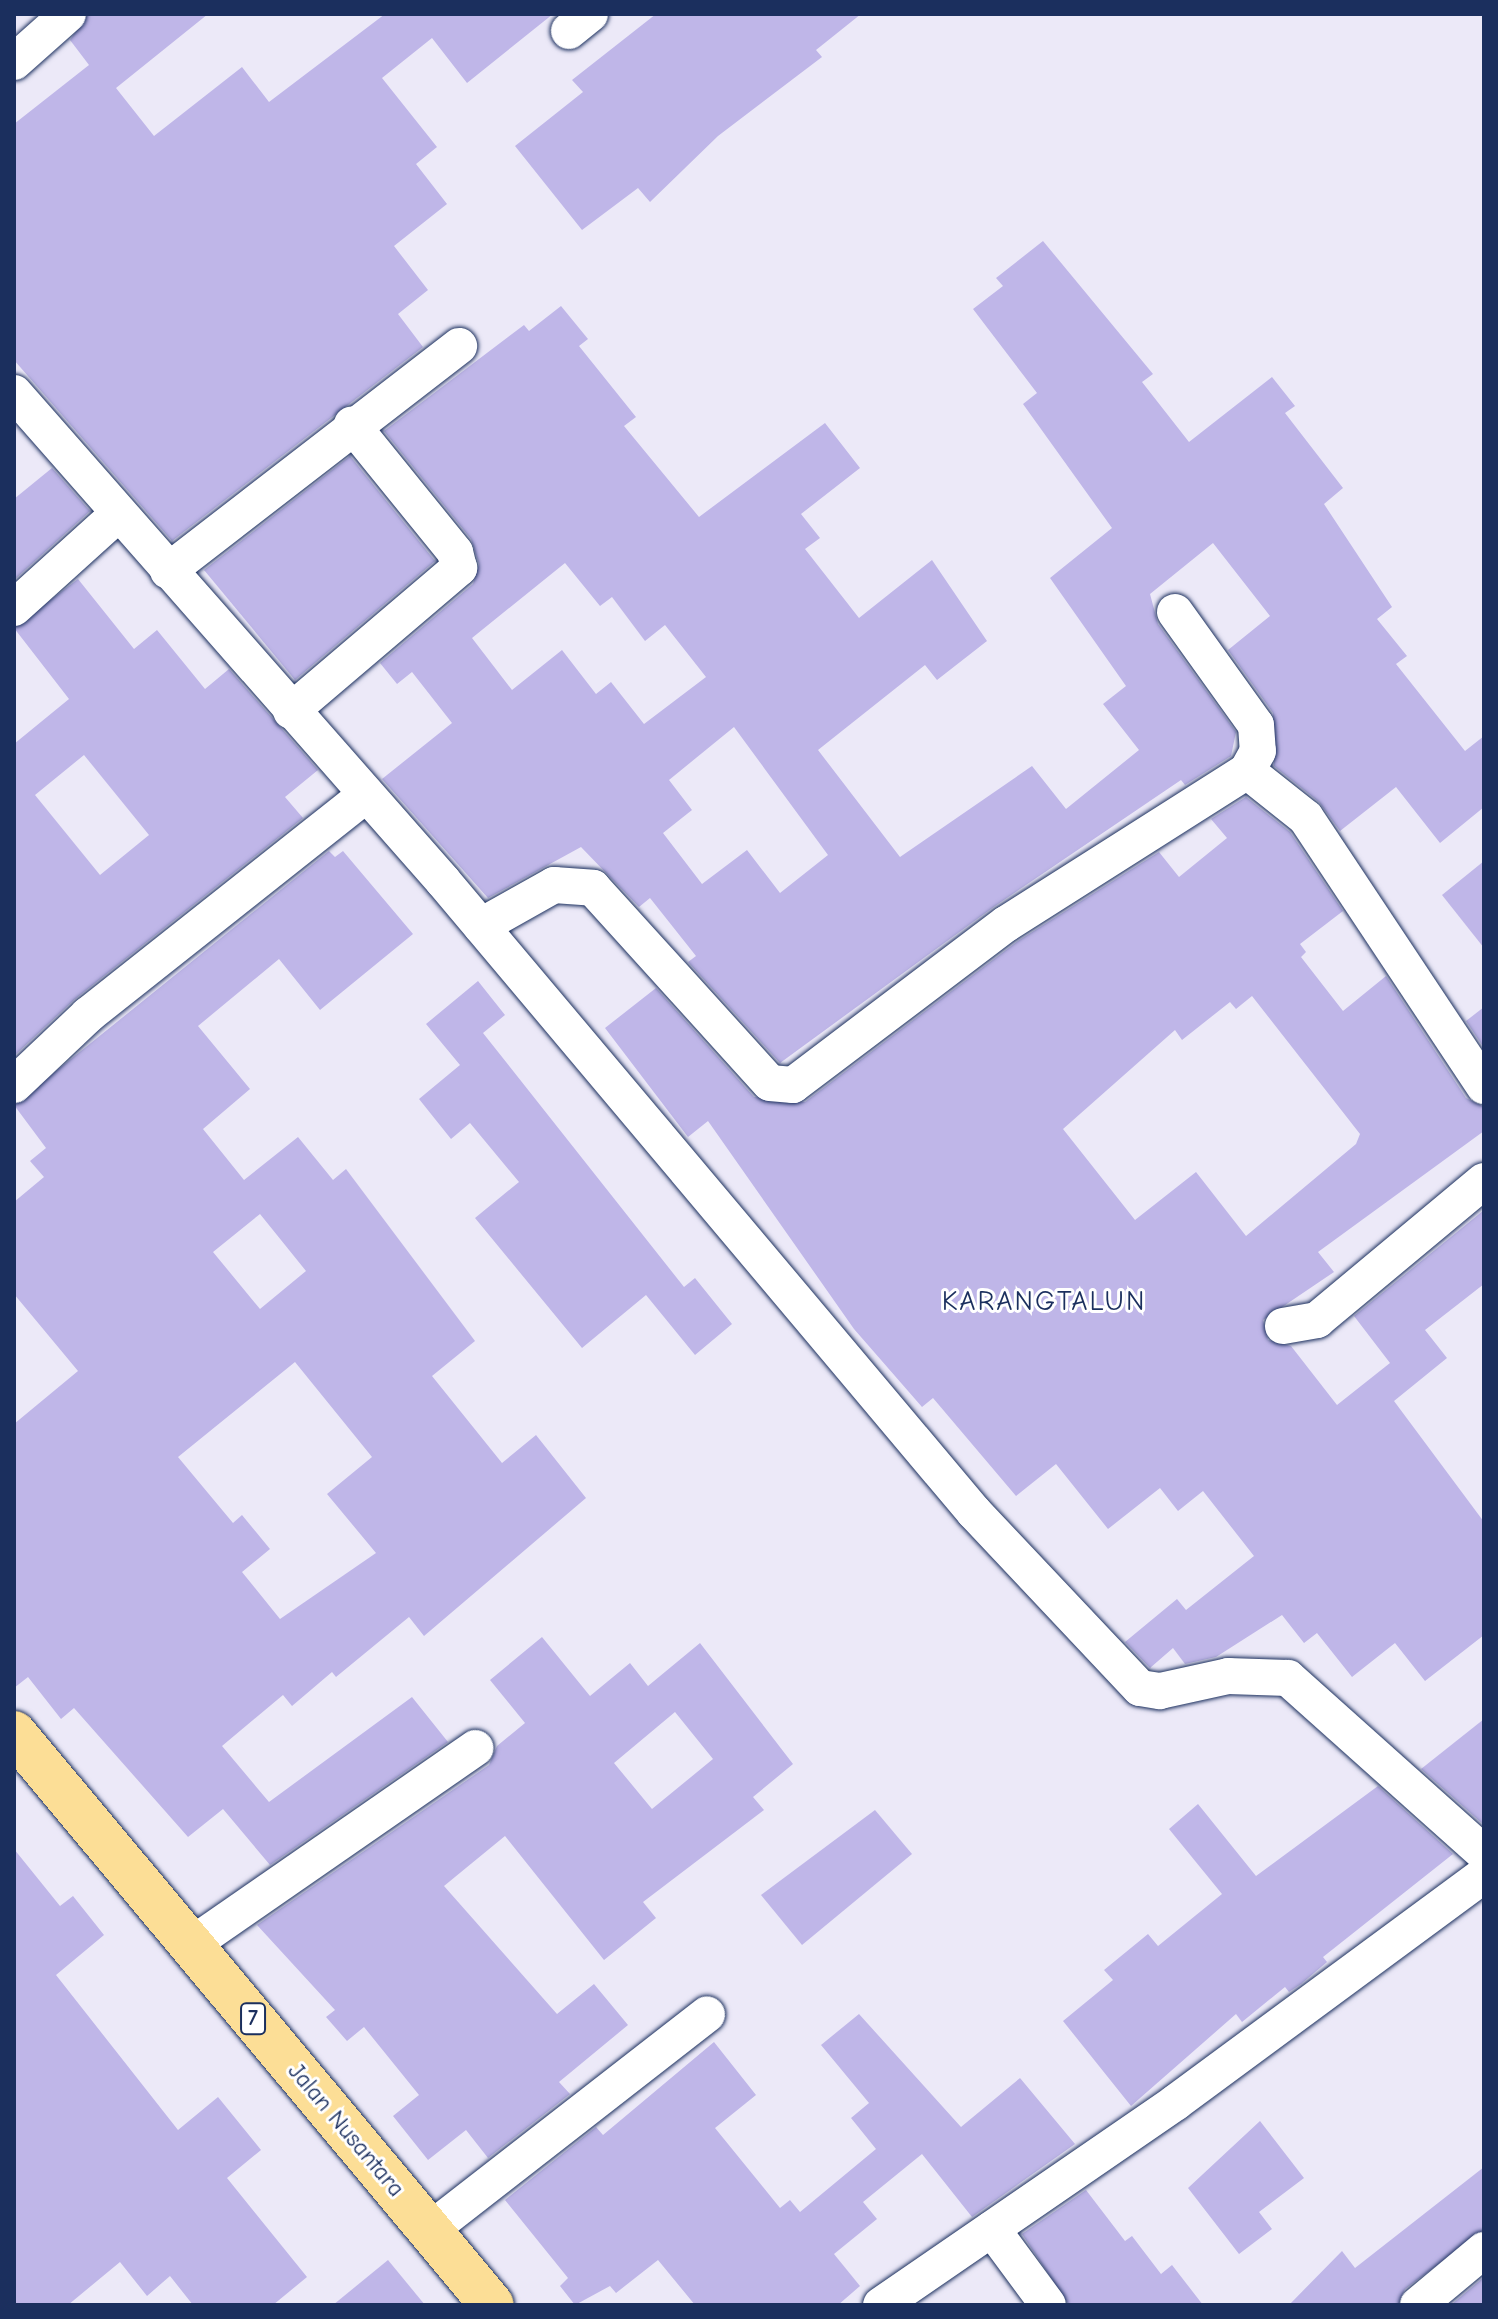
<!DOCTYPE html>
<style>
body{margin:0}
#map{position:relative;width:1498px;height:2319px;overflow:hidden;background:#ece9f8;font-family:"Comic Neue",sans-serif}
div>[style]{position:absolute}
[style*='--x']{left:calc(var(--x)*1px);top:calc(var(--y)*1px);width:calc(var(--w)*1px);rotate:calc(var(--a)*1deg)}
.building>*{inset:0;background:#bfb6e8}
.roads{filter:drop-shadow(0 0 2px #1b2f5e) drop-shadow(0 0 2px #1b2f5e)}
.street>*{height:36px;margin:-18px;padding:0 18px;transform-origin:18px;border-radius:18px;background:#fff}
.highway>*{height:44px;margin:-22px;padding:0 22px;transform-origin:22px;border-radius:22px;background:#fcde96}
span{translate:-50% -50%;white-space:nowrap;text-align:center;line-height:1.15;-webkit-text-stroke:6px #fff;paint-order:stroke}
.shield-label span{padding:2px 6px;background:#fff;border:2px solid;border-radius:6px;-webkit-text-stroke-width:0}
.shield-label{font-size:22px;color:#1b2f5e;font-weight:700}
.street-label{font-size:24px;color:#1b2f5e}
.quarter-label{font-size:28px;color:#1b2f5e;letter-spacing:2px}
.frame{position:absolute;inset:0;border:16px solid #1b2f5e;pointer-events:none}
</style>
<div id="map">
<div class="building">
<div style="clip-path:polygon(88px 14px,208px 14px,116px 88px,154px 136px,242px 67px,269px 102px,385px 14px,553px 14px,467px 83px,432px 38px,382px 78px,437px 147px,416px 164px,447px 204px,394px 246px,428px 290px,398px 314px,423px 347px,172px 541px,14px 360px,14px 124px,89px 65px,70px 40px)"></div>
<div style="clip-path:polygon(656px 14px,861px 14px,816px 50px,822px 57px,718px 136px,650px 202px,638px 188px,582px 230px,515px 146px,583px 92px,572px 80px)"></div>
<div style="clip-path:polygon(evenodd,1043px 241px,1153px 374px,1142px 382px,1189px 442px,1272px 377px,1295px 406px,1285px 413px,1343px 488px,1324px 504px,1392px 607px,1377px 619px,1407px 656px,1396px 664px,1465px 751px,1484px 736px,1484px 807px,1440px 843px,1396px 787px,1340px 831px,1319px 802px,1274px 766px,1273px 713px,1228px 650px,1270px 616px,1213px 543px,1150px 594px,1158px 624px,1236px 732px,1231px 756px,1185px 785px,1181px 780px,995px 906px,780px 1063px,688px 962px,696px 956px,650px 898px,639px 907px,581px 847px,488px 898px,382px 779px,452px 723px,412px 672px,397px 684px,380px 663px,473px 584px,479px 564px,471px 539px,384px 431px,524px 325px,529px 331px,561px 306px,588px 339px,579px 346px,636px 417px,624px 426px,699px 517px,825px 423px,860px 468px,801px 514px,820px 538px,805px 549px,859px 618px,932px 560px,987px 641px,937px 680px,925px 665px,818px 750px,900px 857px,1032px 766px,1066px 809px,1139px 750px,1103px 704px,1126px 686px,1050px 578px,1112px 528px,1023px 404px,1037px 393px,973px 309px,1003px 286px,996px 278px,1043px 241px,565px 563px,600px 606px,612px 597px,645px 641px,665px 625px,706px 677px,644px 724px,611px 682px,596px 694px,562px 650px,512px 690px,472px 638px,565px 563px,1043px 241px,734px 727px,828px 855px,780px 893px,747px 850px,702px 884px,663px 833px,692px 810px,669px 780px,734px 727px)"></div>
<div style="clip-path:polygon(350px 456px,435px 561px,295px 680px,204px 570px)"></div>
<div style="clip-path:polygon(52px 468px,90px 511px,14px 580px,14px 499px)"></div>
<div style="clip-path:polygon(evenodd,78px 579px,134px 649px,157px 630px,205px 689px,229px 669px,318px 770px,285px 797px,303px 818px,75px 999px,14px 1056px,14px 744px,69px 699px,14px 628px,78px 579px,84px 755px,149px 835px,100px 875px,35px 795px,84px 755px)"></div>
<div style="clip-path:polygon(evenodd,1246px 797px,1290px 832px,1343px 911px,1300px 944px,1306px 952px,1301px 957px,1343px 1011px,1386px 976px,1466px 1098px,1484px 1107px,1484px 1131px,1318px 1252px,1334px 1272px,1263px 1320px,1268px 1340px,1291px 1346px,1337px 1405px,1390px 1363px,1354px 1316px,1484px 1210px,1484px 1284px,1425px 1330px,1447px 1358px,1394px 1401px,1484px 1522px,1484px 1635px,1425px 1681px,1395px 1643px,1352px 1677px,1317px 1633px,1304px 1643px,1282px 1615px,1216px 1657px,1185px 1664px,1173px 1648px,1150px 1668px,1125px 1642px,1177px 1599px,1186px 1610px,1254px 1556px,1203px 1491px,1178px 1511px,1160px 1488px,1108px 1529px,1056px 1464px,1016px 1496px,933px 1398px,922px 1407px,854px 1329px,708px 1121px,688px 1137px,605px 1028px,656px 988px,754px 1097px,805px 1102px,1018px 941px,1159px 852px,1179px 877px,1227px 838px,1211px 819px,1246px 797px,1252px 996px,1360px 1134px,1356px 1144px,1246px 1236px,1196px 1172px,1135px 1220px,1063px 1129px,1175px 1030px,1182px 1040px,1230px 1002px,1236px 1009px,1252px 996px)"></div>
<div style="clip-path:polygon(evenodd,329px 851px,335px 857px,343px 851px,413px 934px,320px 1010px,279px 959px,198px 1026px,250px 1089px,203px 1129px,244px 1180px,298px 1137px,333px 1180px,346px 1169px,475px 1341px,432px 1376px,502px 1463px,536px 1435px,586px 1498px,424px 1636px,409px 1617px,336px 1677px,332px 1672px,292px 1706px,283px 1695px,222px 1746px,269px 1802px,412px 1697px,448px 1742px,270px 1865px,223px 1809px,188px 1837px,74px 1708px,61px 1719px,28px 1677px,14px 1688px,14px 1424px,78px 1371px,14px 1294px,14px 1202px,44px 1177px,30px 1161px,46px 1148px,14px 1105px,329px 851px,260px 1214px,306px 1271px,260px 1309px,213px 1252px,260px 1214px,329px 851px,295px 1362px,372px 1457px,327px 1494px,376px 1553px,280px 1619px,242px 1572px,270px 1549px,242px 1515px,233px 1523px,178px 1457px,295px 1362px)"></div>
<div style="clip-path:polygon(1484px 861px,1484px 948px,1442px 895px)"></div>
<div style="clip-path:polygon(478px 981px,505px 1015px,483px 1033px,684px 1287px,695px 1278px,732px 1324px,695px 1355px,646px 1295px,582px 1348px,475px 1218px,519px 1182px,470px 1123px,451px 1139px,419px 1099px,460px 1065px,426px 1024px)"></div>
<div style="clip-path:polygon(1484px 1007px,1484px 1048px,1466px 1021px)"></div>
<div style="clip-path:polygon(evenodd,542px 1637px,590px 1696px,630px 1663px,648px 1686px,700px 1643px,793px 1764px,753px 1797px,764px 1810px,643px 1902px,656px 1918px,604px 1960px,505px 1836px,444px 1886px,557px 2014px,594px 1984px,628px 2025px,559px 2082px,570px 2094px,488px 2158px,466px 2130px,428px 2160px,393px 2116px,419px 2095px,364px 2027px,347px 2041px,326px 2017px,335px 2010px,257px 1925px,489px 1765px,497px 1746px,525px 1723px,490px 1680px,542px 1637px,675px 1712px,713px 1759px,652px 1809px,614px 1763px,675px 1712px)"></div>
<div style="clip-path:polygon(1484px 1719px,1484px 1825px,1421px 1769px)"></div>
<div style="clip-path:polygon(1378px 1786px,1453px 1854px,1323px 1957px,1327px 1962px,1301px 1984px,1289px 1992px,1285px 1987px,1242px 2022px,1236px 2014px,1131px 2106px,1063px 2021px,1113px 1980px,1104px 1970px,1148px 1934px,1158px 1946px,1222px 1894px,1169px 1829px,1198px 1804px,1256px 1876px)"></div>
<div style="clip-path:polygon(875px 1810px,912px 1854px,802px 1945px,761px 1895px)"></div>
<div style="clip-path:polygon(14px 1849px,60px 1906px,73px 1896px,104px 1935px,56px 1975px,178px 2130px,218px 2097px,261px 2150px,227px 2178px,307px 2277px,273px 2305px,193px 2305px,170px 2276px,147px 2296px,120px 2262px,68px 2305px,14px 2305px)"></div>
<div style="clip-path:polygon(859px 2014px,961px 2127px,1020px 2078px,1075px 2144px,972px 2217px,922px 2154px,863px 2202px,877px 2219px,834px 2254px,860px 2286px,838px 2305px,695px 2305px,658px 2260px,616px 2293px,610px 2286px,575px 2305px,560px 2286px,568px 2278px,505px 2200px,596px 2127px,603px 2135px,714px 2042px,756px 2095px,715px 2128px,780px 2208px,790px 2200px,800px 2212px,876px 2149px,851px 2118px,869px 2103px,821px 2045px)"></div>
<div style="clip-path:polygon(1260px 2121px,1304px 2178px,1259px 2212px,1272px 2229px,1239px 2254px,1188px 2188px)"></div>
<div style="clip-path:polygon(1484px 2167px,1484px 2230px,1405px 2289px,1398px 2305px,1289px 2305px,1342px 2251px,1355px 2268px)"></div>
<div style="clip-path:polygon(1086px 2190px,1125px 2241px,1132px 2236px,1161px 2274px,1172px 2265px,1203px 2305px,1069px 2305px,1022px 2234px)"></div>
<div style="clip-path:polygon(388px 2260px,425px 2305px,333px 2305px)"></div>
<div style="clip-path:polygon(1484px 2277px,1484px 2305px,1451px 2305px)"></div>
</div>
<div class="roads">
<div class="street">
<div style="--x:569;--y:31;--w:27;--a:-39"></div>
<div style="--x:14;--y:62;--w:72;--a:-41.6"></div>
<div style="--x:14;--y:393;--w:650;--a:48.68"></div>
<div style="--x:443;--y:881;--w:825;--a:49.92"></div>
<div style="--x:974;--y:1512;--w:242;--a:46.7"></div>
<div style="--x:1140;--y:1688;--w:20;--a:9"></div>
<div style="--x:1160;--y:1691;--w:70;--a:-12.4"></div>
<div style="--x:1228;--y:1676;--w:60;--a:1.9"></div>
<div style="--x:1288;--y:1678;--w:263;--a:41.8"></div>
<div style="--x:168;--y:571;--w:368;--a:-37.7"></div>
<div style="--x:14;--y:608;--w:140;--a:-42.1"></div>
<div style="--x:1175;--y:612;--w:139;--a:54.4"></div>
<div style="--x:1256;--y:725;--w:26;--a:86"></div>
<div style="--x:1258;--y:751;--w:23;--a:119"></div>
<div style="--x:291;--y:711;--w:221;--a:-40.4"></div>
<div style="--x:459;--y:568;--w:16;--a:-104"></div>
<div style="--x:455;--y:552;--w:164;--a:-129"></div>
<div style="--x:481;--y:926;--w:84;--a:-29.3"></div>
<div style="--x:554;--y:885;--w:39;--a:4"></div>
<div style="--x:593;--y:888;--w:263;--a:47.8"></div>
<div style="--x:770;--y:1083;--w:23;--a:5"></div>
<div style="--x:793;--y:1085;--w:267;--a:-37.1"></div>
<div style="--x:1006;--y:924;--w:285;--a:-32.4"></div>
<div style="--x:1247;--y:771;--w:75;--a:38.5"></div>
<div style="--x:1306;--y:818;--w:322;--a:56.4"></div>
<div style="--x:14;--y:1085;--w:102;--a:-43.4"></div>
<div style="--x:88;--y:1015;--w:355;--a:-38.4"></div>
<div style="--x:1283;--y:1326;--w:35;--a:-10"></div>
<div style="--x:1317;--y:1320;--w:217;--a:-39.8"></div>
<div style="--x:191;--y:1945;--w:346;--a:-34.7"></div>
<div style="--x:992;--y:2229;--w:94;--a:53.6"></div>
<div style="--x:430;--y:2230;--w:351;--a:-37.9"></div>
<div style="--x:881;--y:2305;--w:358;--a:-34.5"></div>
<div style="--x:1176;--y:2102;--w:383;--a:-36.4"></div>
<div style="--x:1418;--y:2305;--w:86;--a:-39.8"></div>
</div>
<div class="highway">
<div style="--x:14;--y:1733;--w:745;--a:50.12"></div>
</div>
</div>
<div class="shield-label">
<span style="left:253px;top:2019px">7</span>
</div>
<div class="street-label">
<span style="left:346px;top:2130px;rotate:50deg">Jalan Nusantara</span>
</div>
<div class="quarter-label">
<span style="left:1044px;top:1301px">KARANGTALUN</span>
</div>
<div class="frame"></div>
</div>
